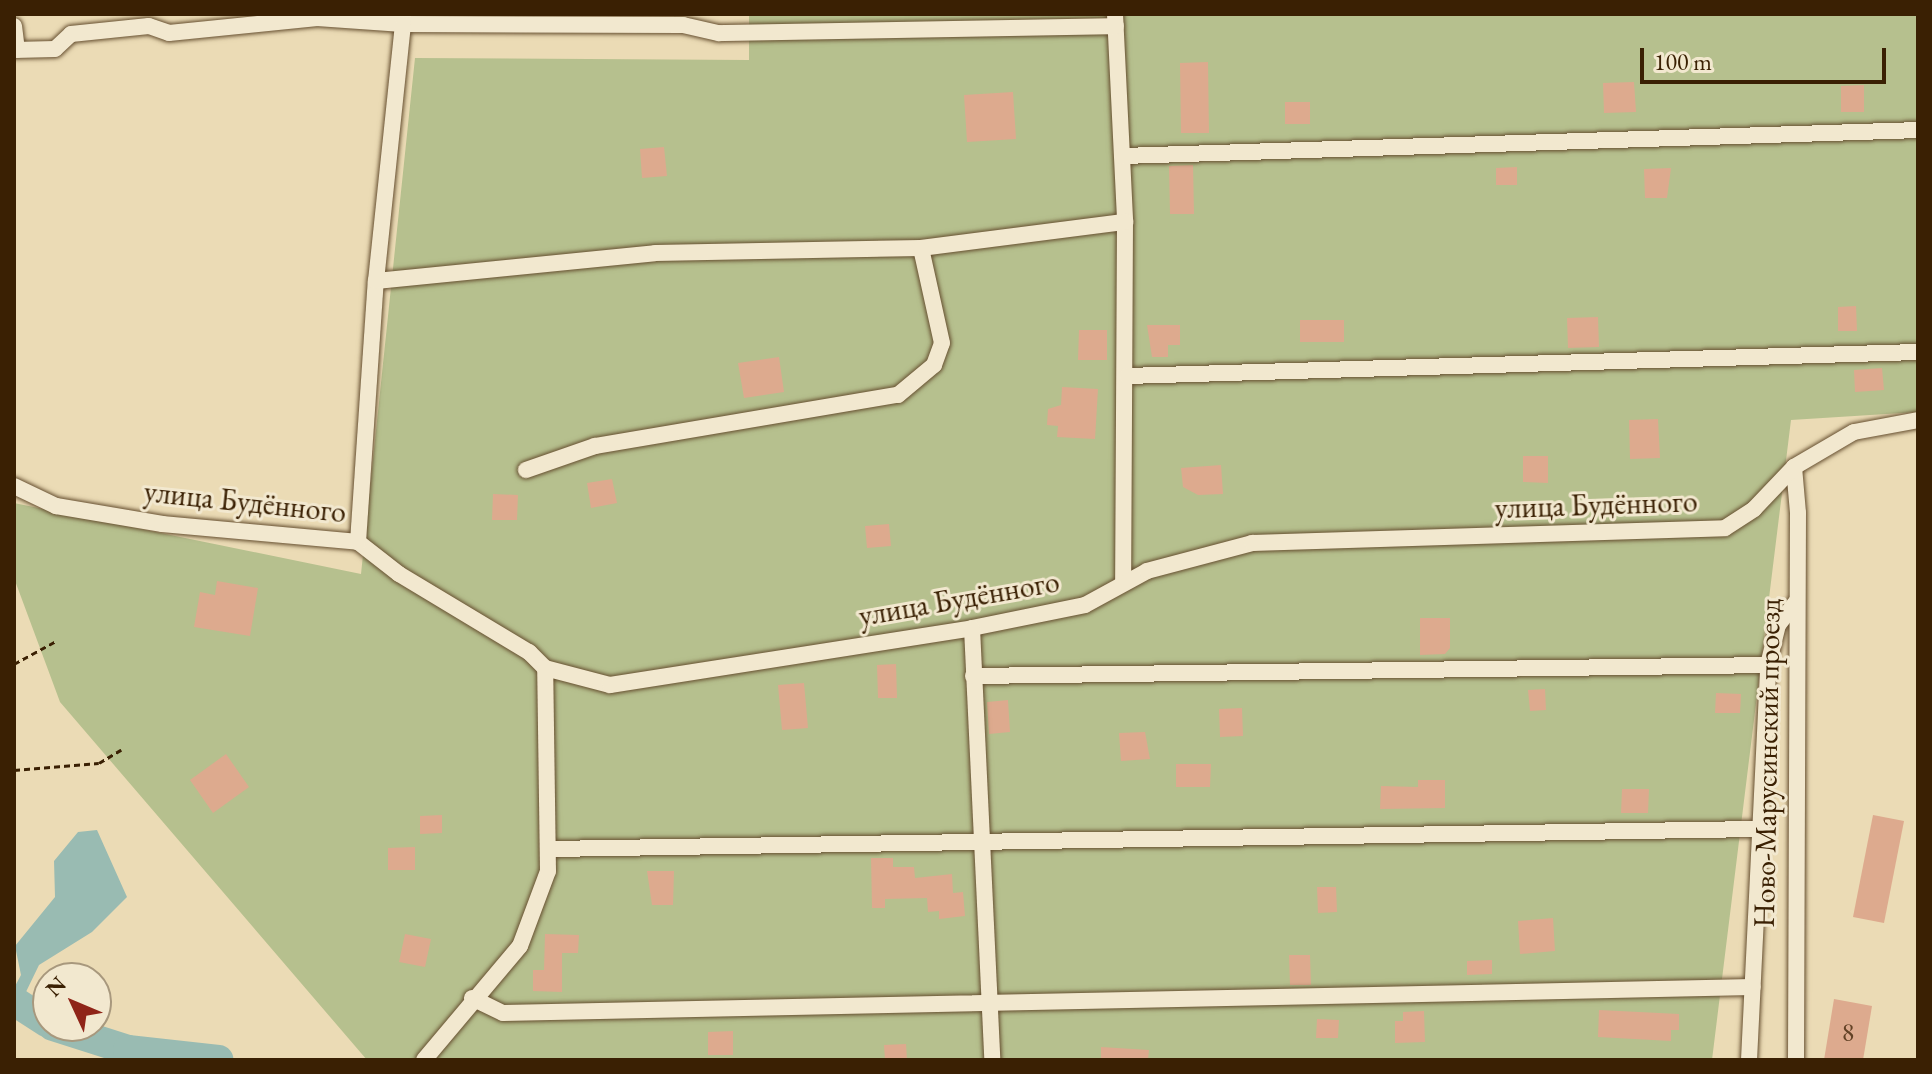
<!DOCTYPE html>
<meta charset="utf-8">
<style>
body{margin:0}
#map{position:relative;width:1932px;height:1074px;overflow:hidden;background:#ebdbb5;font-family:"EB Garamond",serif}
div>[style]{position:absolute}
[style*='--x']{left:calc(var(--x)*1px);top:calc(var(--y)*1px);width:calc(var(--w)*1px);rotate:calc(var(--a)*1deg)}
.green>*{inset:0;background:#b6c08e}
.water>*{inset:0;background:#99bbb2}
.river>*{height:30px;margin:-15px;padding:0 15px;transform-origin:15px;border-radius:15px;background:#99bbb2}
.building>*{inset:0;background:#ddaa8e}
.path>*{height:3px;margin-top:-1.5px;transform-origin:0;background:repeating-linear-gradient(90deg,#3a2003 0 6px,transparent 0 10px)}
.roads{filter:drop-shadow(0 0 2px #664f30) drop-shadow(0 0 2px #664f30)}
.minor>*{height:16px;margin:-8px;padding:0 8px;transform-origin:8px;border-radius:8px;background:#f2e8cf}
span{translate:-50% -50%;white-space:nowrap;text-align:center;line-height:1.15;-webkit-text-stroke:6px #f2e8cf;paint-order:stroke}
.number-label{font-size:26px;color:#634226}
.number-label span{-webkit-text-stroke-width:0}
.street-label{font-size:30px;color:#3a2003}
.frame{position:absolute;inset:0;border:16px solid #3a2003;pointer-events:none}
.north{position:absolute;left:32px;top:962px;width:80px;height:80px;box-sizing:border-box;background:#f2e8cf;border:2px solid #a8987d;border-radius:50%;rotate:314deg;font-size:22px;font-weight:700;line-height:32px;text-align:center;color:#3a2003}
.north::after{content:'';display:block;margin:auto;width:28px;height:36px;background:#8f2418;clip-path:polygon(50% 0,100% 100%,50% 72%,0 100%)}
.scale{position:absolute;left:1640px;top:48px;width:246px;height:36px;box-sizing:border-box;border:4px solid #3a2003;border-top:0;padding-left:10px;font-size:24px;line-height:28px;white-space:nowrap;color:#3a2003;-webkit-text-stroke:6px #f2e8cf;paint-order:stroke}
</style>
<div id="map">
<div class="green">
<div style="clip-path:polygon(749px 14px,1918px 14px,1918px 412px,1791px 420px,1712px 1060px,367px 1060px,60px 702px,14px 578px,14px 503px,361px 574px,415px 58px,749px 60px)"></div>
</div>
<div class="water">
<div style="clip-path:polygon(97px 830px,127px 897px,92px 932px,39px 965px,24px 996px,14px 988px,21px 975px,15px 946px,55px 897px,54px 861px,78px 832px)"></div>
</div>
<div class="river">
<div style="--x:14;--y:1001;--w:40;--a:32.9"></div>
<div style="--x:53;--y:1026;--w:79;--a:17.7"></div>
<div style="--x:128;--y:1050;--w:91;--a:6.3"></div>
</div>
<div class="building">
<div style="clip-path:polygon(1208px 62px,1209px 133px,1181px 133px,1180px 63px)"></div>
<div style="clip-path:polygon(1634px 82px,1636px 112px,1604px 113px,1603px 83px)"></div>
<div style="clip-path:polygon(1864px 85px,1864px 112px,1841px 112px,1841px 86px)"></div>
<div style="clip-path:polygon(1013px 92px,1016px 139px,967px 142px,964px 95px)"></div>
<div style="clip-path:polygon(1285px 102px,1310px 102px,1310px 124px,1285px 124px)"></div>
<div style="clip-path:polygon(664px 147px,667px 176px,642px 178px,640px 149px)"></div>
<div style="clip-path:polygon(1193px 165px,1194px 214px,1170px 214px,1169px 166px)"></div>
<div style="clip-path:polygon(1517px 167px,1517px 185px,1496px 185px,1496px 168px)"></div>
<div style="clip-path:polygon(1671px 168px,1667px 198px,1645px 198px,1644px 169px)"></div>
<div style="clip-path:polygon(1856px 306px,1857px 331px,1838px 331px,1838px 307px)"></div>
<div style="clip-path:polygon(1598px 317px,1599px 347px,1568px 348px,1567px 318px)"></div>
<div style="clip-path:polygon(1300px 320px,1344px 320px,1344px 342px,1300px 342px)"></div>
<div style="clip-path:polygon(1147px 325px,1180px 325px,1180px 345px,1168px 345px,1168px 357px,1152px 357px)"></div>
<div style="clip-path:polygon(1079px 330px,1107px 330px,1107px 360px,1078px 360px)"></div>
<div style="clip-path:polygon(779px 357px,784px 392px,744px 398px,738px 363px)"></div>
<div style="clip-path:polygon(1882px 368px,1884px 390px,1855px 392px,1854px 370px)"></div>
<div style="clip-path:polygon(1062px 387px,1098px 389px,1095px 439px,1057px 437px,1058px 426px,1047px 425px,1048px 409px,1061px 405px)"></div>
<div style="clip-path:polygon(1658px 419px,1660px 458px,1630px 459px,1629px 420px)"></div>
<div style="clip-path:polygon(1523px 456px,1548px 456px,1548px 483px,1523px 482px)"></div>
<div style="clip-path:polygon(1221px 465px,1223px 494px,1198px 495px,1183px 487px,1181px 468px)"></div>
<div style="clip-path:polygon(612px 479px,617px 503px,591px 508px,587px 483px)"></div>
<div style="clip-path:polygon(493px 494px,518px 495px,517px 520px,492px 520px)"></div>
<div style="clip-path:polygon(889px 524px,891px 546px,867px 548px,865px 526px)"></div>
<div style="clip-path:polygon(217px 581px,258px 588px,250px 636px,194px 627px,200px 592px,215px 595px)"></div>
<div style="clip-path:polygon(1420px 618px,1450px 618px,1450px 648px,1445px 654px,1420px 655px)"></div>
<div style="clip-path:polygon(896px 664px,897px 698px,878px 698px,877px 665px)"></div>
<div style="clip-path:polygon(804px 683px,808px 728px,782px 730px,778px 685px)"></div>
<div style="clip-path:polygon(1545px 689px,1546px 710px,1530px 711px,1528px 690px)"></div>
<div style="clip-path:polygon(1716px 693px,1741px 694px,1740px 713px,1715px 713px)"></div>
<div style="clip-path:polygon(1008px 700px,1010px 732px,989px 734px,987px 702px)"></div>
<div style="clip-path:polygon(1242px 708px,1243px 736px,1220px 737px,1219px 709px)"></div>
<div style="clip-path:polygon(1145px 732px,1150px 759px,1121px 761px,1119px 733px)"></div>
<div style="clip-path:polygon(226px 754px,249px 787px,213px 813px,190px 780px)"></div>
<div style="clip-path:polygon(1176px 764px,1211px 764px,1210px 787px,1176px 787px)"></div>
<div style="clip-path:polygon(1418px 780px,1445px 780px,1445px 808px,1380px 809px,1381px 786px,1418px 787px)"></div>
<div style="clip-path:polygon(1622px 789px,1649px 789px,1648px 813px,1621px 813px)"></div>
<div style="clip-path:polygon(442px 815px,442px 833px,420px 834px,420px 816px)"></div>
<div style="clip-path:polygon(1873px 815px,1904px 821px,1884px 923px,1853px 917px)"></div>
<div style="clip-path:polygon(415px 847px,415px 870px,388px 870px,388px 848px)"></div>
<div style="clip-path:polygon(871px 858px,893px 858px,893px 867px,914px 867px,915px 878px,952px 874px,953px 893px,963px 892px,965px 916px,939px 919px,939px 911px,928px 912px,927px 898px,885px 899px,885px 908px,872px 908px)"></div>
<div style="clip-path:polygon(647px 871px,674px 871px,673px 905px,652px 905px)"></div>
<div style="clip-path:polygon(1317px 887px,1336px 887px,1337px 912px,1318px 913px)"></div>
<div style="clip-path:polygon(1553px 918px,1555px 951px,1520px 954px,1518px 921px)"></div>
<div style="clip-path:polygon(405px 934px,431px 939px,425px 967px,399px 962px)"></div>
<div style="clip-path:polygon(545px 934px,579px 935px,578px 953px,562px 953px,562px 992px,533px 991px,533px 970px,544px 970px)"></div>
<div style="clip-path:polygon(1289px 955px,1310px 955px,1311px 985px,1290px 985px)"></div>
<div style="clip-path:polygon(1492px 960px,1492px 974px,1467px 975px,1467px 961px)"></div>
<div style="clip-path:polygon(1834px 999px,1872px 1006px,1863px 1060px,1824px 1060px)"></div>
<div style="clip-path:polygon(1599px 1010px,1679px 1014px,1679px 1030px,1671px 1030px,1671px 1041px,1598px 1037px)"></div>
<div style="clip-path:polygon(1424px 1011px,1425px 1042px,1395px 1043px,1395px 1021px,1403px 1021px,1403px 1012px)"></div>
<div style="clip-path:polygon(1317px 1019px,1339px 1020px,1338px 1038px,1316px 1038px)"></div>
<div style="clip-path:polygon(733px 1031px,733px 1055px,708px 1055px,708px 1032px)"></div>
<div style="clip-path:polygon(906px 1044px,907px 1060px,885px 1060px,884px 1045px)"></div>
<div style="clip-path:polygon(1101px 1047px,1149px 1050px,1148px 1060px,1101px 1060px)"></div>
</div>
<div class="path">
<div style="--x:14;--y:664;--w:48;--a:-28.7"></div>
<div style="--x:14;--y:770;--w:85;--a:-4.7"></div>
<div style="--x:99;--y:763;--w:26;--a:-31"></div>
</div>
<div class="roads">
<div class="minor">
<div style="--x:1115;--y:14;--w:208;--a:87.2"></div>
<div style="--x:1125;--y:222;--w:361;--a:90.3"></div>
<div style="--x:14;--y:26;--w:24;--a:83"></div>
<div style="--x:14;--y:50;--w:41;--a:-1.4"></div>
<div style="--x:55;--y:49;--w:22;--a:-43"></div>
<div style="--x:71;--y:34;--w:78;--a:-5.9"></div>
<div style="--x:149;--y:26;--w:21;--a:19"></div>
<div style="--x:169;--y:33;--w:149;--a:-5.8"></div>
<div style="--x:317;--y:18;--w:86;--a:4"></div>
<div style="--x:403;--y:24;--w:280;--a:0.2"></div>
<div style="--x:683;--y:25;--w:37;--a:13"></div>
<div style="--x:719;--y:33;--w:397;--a:-1"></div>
<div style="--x:1123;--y:156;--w:795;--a:-1.87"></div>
<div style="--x:376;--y:281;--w:280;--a:-5.7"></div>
<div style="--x:655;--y:253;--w:266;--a:-1.1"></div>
<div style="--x:921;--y:248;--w:206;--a:-7.3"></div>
<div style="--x:1127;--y:376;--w:791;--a:-1.74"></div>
<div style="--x:1794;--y:467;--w:46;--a:85"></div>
<div style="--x:1798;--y:513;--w:547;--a:90.21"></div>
<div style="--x:526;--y:470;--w:73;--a:-19.2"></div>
<div style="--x:595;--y:446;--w:307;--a:-9.6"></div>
<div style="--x:898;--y:395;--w:47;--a:-39.8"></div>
<div style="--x:934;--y:365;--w:23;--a:-70"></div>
<div style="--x:942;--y:343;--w:97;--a:-102.5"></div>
<div style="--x:14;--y:486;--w:47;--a:25.5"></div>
<div style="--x:56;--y:506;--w:108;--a:9.6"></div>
<div style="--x:162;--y:524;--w:197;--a:5.2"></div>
<div style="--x:358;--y:542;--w:52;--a:38"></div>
<div style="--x:399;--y:574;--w:152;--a:31"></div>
<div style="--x:529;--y:652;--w:23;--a:45"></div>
<div style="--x:545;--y:668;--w:67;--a:14.7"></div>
<div style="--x:610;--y:685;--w:366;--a:-8.9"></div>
<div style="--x:972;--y:628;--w:115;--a:-11.5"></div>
<div style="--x:1085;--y:605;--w:71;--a:-28.7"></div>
<div style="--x:1147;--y:571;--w:109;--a:-14.9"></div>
<div style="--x:1252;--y:543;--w:473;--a:-1.8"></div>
<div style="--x:1725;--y:528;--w:35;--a:-33"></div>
<div style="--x:1754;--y:509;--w:58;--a:-46.4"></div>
<div style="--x:1794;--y:467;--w:69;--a:-30.3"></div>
<div style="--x:1854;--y:432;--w:65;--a:-10.6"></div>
<div style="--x:358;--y:542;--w:262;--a:-86.1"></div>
<div style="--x:376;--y:281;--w:258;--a:-84"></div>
<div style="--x:972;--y:628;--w:432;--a:87.3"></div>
<div style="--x:973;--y:676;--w:795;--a:-0.79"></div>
<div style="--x:550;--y:849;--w:1210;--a:-0.95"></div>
<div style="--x:472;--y:998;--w:34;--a:26"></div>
<div style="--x:503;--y:1013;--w:1250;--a:-1.19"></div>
<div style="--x:424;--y:1060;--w:149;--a:-49.9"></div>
<div style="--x:520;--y:946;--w:80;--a:-69.5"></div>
<div style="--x:548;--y:871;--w:203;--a:-90.8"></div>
<div style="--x:1749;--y:1060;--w:395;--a:-87.2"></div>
<div style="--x:1768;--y:665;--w:41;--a:-76"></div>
<div style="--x:1778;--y:625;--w:31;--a:-52"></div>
</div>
</div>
<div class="number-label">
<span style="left:1848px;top:1033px">8</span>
</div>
<div class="street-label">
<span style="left:245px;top:502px;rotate:6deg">улица Будённого</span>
<span style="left:1596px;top:505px;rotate:-2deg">улица Будённого</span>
<span style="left:959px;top:599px;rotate:-10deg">улица Будённого</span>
<span style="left:1767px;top:763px;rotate:-89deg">Ново-Марусинский проезд</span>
</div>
<div class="frame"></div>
<div class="north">N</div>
<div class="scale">100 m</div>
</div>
